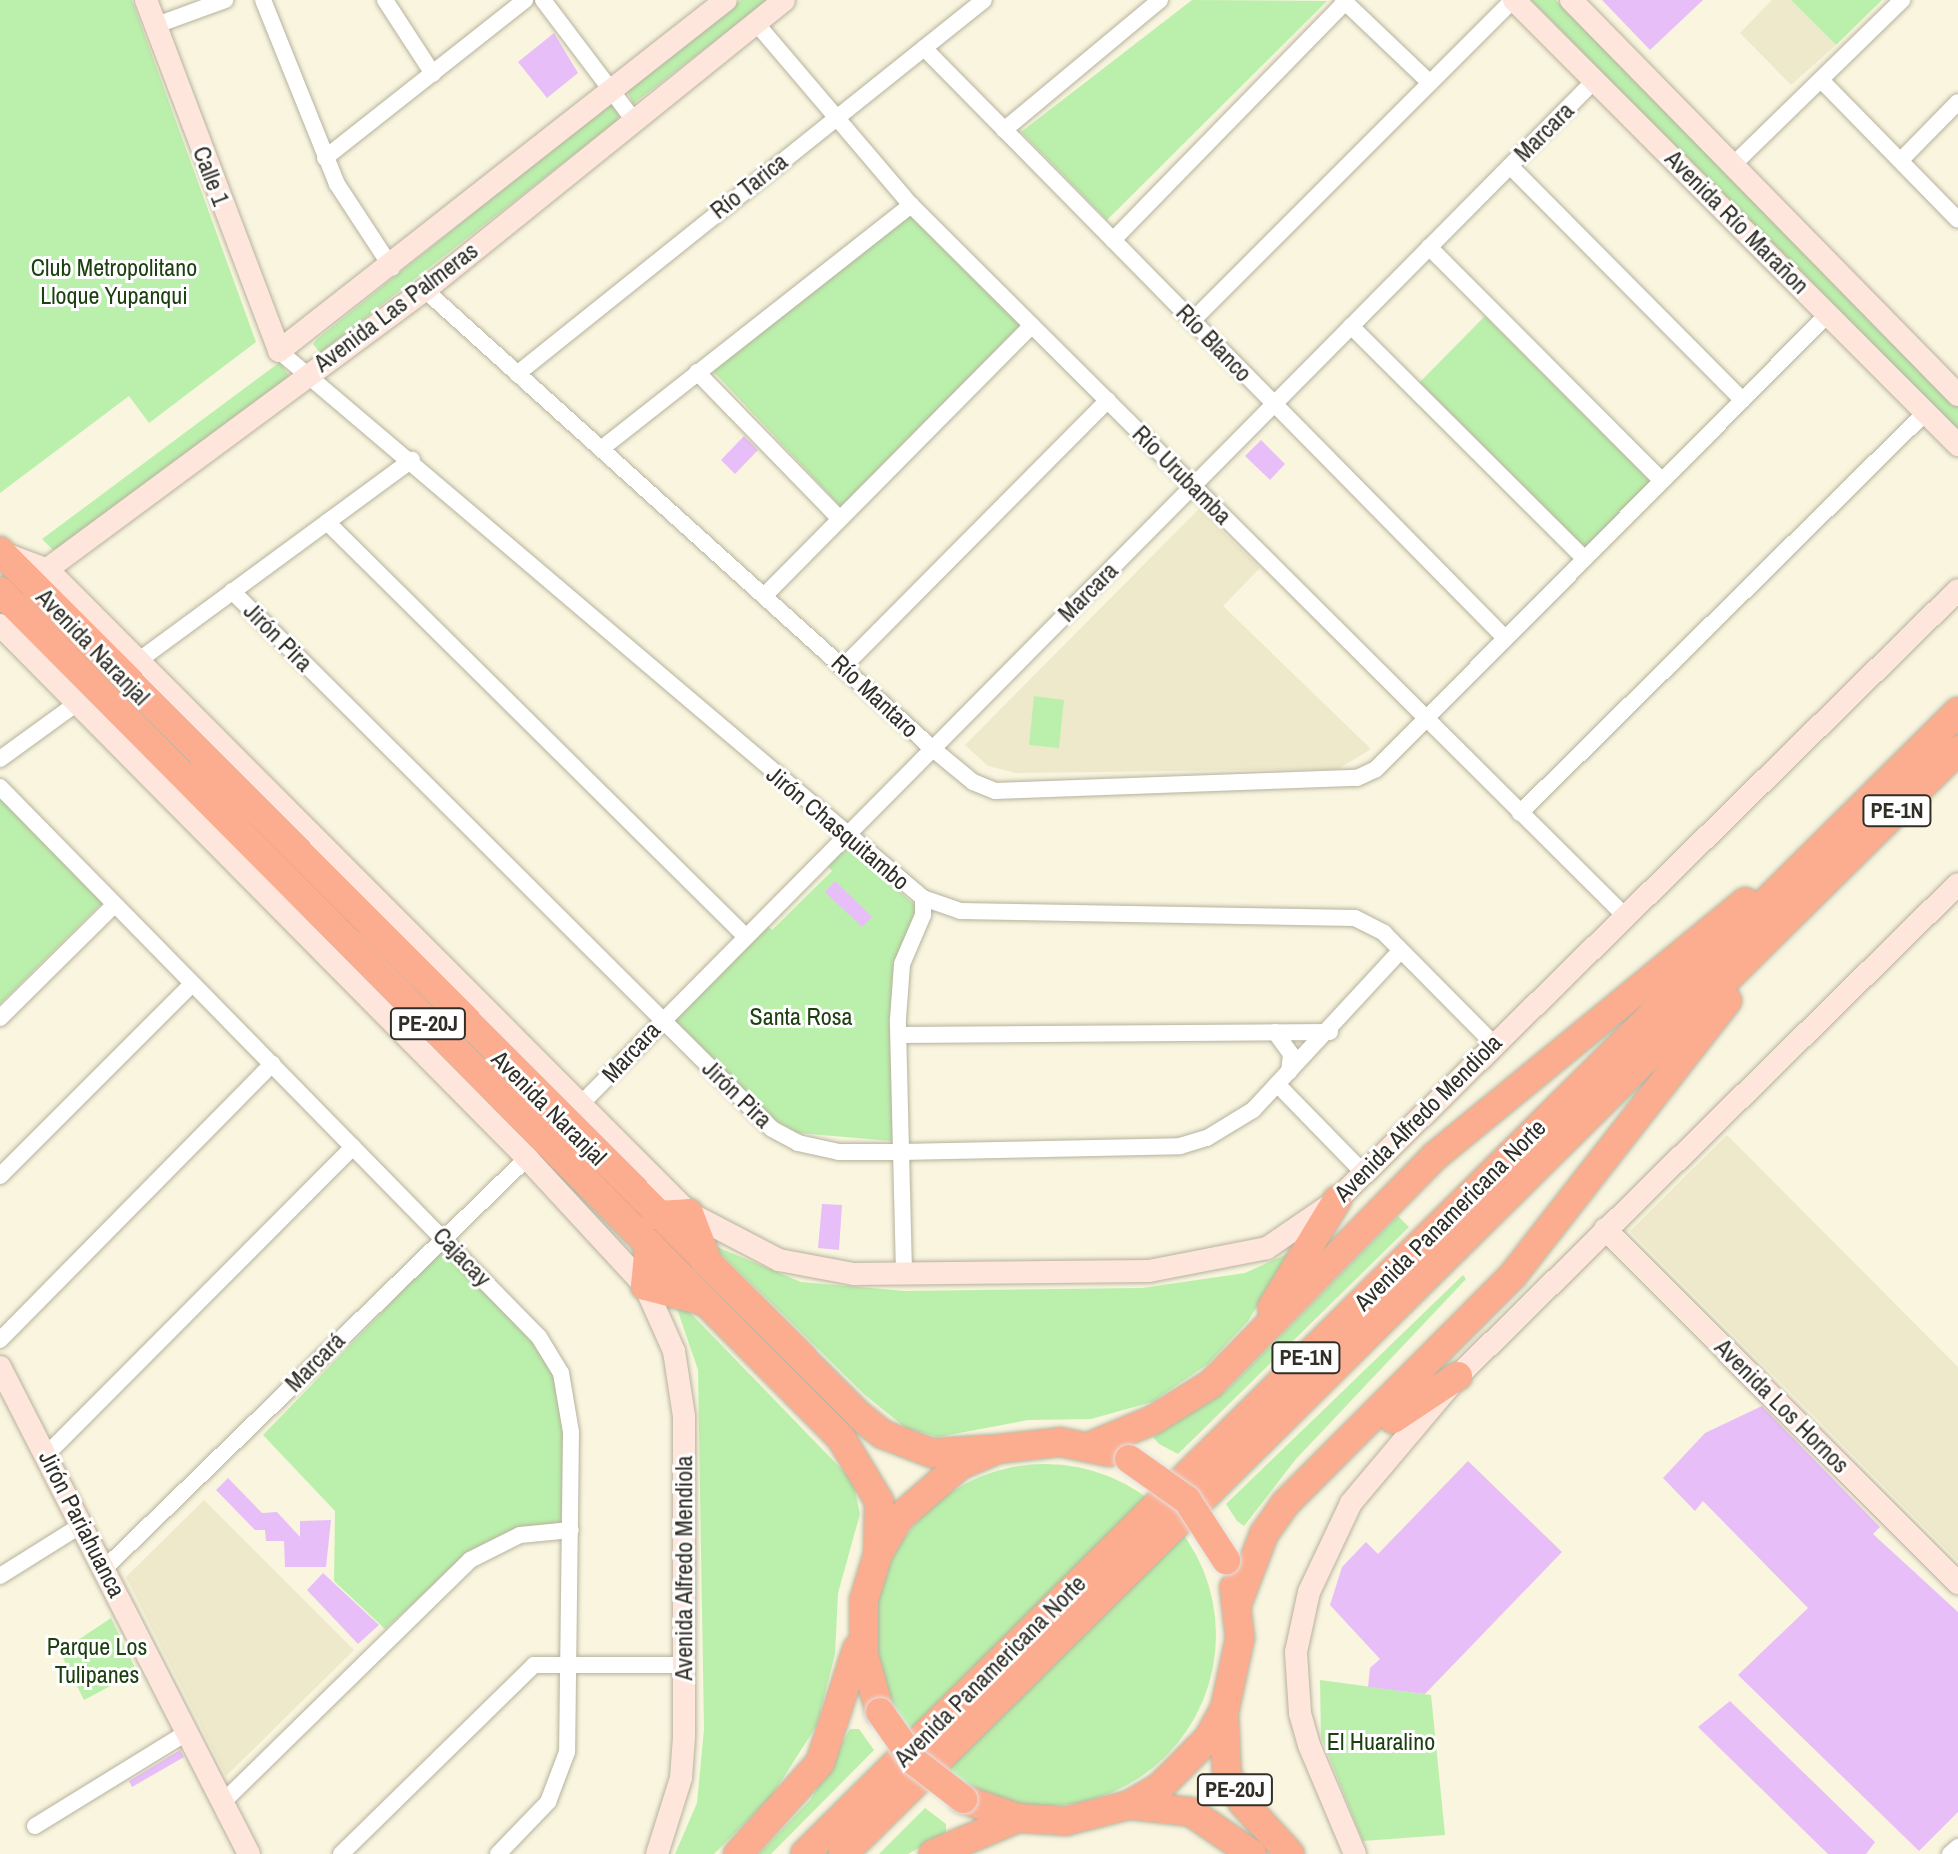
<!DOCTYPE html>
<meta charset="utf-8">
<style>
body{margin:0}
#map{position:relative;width:1958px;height:1854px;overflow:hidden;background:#f9f5df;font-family:"Archivo Narrow",sans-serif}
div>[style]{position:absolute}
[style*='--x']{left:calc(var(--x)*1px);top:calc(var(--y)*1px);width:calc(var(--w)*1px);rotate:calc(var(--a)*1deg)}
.built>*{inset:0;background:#eee9cb}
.green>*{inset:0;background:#bbf0ac}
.round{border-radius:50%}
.building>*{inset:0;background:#e8bef8}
.roads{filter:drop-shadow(0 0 2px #b6b29d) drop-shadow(0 0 2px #b6b29d)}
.street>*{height:16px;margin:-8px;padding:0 8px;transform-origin:8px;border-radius:8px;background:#fff}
.secondary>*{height:22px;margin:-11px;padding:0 11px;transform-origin:11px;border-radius:11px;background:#fee6dd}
.highway>*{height:28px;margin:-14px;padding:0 14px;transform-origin:14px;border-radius:14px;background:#fdad8f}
.bridges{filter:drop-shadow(0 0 2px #e2e2e1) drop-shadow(0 0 2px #e2e2e1)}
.highway-bridge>*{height:28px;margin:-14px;padding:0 14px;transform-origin:14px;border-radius:14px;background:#fdad8f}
span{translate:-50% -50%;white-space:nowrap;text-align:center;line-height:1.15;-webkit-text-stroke:6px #fff;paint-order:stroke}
.shield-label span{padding:2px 6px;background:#fff;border:2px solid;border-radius:6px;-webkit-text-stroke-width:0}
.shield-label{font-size:22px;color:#302e26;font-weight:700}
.street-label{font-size:24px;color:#302e26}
.park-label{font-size:24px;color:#1d4011}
</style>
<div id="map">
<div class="built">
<div style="clip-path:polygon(1772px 0,1791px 0,1836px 45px,1791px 85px,1740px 33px)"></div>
<div style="clip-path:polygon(1199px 509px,1260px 568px,1223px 606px,1371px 749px,1338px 769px,1016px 773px,988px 766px,965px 745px)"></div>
<div style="clip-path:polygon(1727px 1135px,1958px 1367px,1958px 1561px,1630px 1231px)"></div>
<div style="clip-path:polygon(204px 1500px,354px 1650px,226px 1776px,126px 1577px)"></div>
</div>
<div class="green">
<div style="clip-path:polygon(0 0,132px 0,256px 342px,149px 423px,129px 396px,0 493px)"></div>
<div style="clip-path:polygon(741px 0,768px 0,633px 104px,626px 88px)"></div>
<div style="clip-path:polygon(1192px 0,1327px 1px,1107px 220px,1021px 132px)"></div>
<div style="clip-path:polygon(1531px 0,1556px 0,1958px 404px,1958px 436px)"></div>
<div style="clip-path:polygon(1791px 0,1882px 0,1836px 45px)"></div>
<div style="clip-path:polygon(613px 101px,620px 110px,617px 121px,320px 353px,313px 344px,317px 339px)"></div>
<div style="clip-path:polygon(911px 212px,1023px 328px,843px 509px,711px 369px)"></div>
<div style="clip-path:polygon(1485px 316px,1652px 482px,1585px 550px,1418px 384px)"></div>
<div style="clip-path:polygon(280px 362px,291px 379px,54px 551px,42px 539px)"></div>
<div style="clip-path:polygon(1034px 696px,1064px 700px,1059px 748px,1029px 745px)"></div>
<div style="clip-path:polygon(0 794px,103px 902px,0 1004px)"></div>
<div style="clip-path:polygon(840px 849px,851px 849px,917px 907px,895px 969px,892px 1141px,798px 1133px,775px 1120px,674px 1021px,765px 924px,772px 930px,832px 871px,826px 864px)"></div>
<div style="clip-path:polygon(1398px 1216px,1409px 1227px,1178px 1454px,1159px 1444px,1153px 1437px,1227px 1390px)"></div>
<div style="clip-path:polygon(712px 1245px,801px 1282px,905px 1291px,1142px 1288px,1245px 1273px,1291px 1252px,1248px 1321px,1208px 1364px,1152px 1402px,1091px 1419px,1028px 1420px,938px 1437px,906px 1428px,865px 1395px)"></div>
<div style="clip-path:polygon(443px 1249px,526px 1332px,553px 1370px,565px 1418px,564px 1524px,509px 1532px,471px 1551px,385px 1629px,334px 1581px,335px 1511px,263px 1435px)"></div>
<div style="clip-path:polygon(1463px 1275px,1466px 1279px,1296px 1459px,1244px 1526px,1237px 1521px,1226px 1504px)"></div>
<div style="clip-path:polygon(672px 1294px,853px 1481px,860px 1514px,838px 1593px,835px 1654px,817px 1725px,771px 1797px,714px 1854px,675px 1854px,697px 1803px,704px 1729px,698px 1370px)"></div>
<div class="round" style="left:874px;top:1464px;width:342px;height:342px"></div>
<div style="clip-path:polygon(111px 1618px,137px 1672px,84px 1700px,60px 1652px)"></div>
<div style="clip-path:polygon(1320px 1680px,1431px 1695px,1445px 1835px,1363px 1841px,1321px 1737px)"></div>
<div style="clip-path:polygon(850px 1729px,859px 1729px,874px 1750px,771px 1854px,759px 1854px,811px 1799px)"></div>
<div style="clip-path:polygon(925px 1808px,946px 1824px,946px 1833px,908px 1854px,879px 1854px)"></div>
</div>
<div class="building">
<div style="clip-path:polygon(1602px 0,1703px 0,1650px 50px)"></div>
<div style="clip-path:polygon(554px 33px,578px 73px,547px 98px,518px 62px)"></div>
<div style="clip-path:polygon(744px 436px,758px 450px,735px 474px,721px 460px)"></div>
<div style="clip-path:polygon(1261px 440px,1285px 464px,1270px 480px,1245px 456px)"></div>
<div style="clip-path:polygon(835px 881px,872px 917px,862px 927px,825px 892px)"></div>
<div style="clip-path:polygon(822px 1204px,842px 1205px,839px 1250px,818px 1248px)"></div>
<div style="clip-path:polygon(1762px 1406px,1880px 1527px,1873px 1534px,1958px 1612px,1958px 1812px,1919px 1851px,1738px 1675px,1808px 1608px,1703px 1501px,1695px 1511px,1663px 1478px,1705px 1433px)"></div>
<div style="clip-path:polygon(1468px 1461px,1562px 1552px,1425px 1694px,1368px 1687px,1370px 1668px,1380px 1659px,1330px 1605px,1342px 1567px,1366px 1542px,1378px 1554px)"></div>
<div style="clip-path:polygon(228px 1478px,262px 1513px,277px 1512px,300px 1537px,300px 1521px,331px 1520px,326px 1567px,285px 1567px,284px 1541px,266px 1541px,265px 1530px,255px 1530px,216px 1490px)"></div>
<div style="clip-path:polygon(323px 1573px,379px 1625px,358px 1644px,307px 1590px)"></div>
<div style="clip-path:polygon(1730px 1701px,1875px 1842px,1866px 1854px,1828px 1854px,1698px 1727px)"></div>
<div style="clip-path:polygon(180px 1750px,184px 1757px,132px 1787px,129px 1781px)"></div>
</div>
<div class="roads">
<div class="street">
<div style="--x:263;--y:0;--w:198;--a:68.1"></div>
<div style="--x:337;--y:184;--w:100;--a:56.8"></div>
<div style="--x:385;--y:0;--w:88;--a:57"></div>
<div style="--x:543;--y:0;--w:149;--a:52.9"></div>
<div style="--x:1343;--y:0;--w:117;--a:43.6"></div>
<div style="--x:756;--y:23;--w:239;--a:49.6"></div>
<div style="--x:911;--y:205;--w:1005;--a:44.88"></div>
<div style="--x:154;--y:26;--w:76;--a:-20.1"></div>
<div style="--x:924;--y:48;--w:828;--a:45.44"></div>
<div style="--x:1822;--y:81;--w:194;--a:45.6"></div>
<div style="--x:1004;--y:130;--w:203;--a:-39.8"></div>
<div style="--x:325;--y:158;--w:255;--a:-38.3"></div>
<div style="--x:1901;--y:160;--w:81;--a:-45.5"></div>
<div style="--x:1510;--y:166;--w:330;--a:45.2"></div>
<div style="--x:1732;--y:166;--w:238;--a:-44.3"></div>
<div style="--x:1113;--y:240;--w:332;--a:-45.7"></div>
<div style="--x:1429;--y:247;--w:330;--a:45.1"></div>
<div style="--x:425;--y:290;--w:685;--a:42.1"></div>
<div style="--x:933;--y:749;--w:52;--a:39.5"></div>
<div style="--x:973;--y:782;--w:24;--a:22"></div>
<div style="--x:995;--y:791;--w:362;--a:-2.1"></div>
<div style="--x:1357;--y:778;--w:21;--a:-25"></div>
<div style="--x:1376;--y:769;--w:641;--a:-45.19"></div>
<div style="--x:1193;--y:320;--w:453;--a:-45"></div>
<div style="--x:1351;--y:326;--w:329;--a:44.9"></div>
<div style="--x:279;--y:351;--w:845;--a:40.34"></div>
<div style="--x:923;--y:898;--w:39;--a:19"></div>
<div style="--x:960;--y:911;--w:395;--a:1"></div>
<div style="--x:1355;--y:918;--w:33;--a:27"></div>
<div style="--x:1384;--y:933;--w:155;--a:45.3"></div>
<div style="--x:697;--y:372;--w:205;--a:45.8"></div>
<div style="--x:517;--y:374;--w:598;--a:-38.69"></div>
<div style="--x:601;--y:449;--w:395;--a:-38.2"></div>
<div style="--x:327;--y:522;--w:588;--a:44.72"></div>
<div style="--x:232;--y:591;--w:762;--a:44.89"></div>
<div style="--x:772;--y:1129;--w:30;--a:28"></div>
<div style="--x:798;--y:1143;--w:42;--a:12.4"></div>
<div style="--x:839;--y:1152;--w:62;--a:0"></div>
<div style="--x:901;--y:1152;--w:279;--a:-1.2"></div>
<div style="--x:1180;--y:1146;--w:28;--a:-17"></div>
<div style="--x:1207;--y:1138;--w:54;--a:-31.3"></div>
<div style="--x:1253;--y:1110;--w:217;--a:-47.2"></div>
<div style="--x:766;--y:594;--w:378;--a:-45.3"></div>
<div style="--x:138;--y:661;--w:340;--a:-36.3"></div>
<div style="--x:843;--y:667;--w:376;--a:-45.2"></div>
<div style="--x:0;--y:759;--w:95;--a:-36"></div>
<div style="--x:0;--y:787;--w:770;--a:45.58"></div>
<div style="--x:539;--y:1337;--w:42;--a:58.6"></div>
<div style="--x:561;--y:1373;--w:60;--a:80.4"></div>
<div style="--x:571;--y:1432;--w:320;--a:90.7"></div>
<div style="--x:567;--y:1752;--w:53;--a:110.8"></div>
<div style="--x:548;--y:1802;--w:72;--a:133.9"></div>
<div style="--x:1520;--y:813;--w:571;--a:-44.65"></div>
<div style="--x:0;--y:1018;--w:158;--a:-44.7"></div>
<div style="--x:1275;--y:1032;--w:27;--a:54"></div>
<div style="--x:1291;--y:1054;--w:18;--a:96"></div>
<div style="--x:899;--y:1035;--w:431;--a:-0.4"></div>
<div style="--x:1277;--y:1084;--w:122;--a:45.7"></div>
<div style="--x:580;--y:1105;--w:1443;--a:-45.28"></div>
<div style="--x:0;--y:1176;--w:270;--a:-45"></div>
<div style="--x:904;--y:1273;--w:254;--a:-91.4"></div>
<div style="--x:898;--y:1019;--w:55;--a:-85.8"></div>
<div style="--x:902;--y:964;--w:53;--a:-66.8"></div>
<div style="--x:923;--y:915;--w:17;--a:-90"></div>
<div style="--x:0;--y:1340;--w:388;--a:-45.4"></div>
<div style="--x:46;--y:1455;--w:435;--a:-45.1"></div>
<div style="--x:105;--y:1568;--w:588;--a:-44.17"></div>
<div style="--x:0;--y:1576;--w:98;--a:-32.1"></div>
<div style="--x:223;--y:1802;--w:346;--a:-44.4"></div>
<div style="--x:470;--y:1560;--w:56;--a:-26.6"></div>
<div style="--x:520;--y:1535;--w:51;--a:-5.6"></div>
<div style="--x:35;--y:1826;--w:180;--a:-31.6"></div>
<div style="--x:341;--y:1854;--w:270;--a:-44.4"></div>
<div style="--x:534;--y:1665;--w:149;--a:0"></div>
<div style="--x:1950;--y:1854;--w:11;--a:-41"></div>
</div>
<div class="secondary">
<div style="--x:146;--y:0;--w:375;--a:69.2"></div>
<div style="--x:279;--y:351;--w:568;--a:-38.14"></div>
<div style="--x:1514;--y:0;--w:629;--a:45.06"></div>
<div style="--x:1571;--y:0;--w:553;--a:45.59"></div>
<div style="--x:5;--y:554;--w:46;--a:20.4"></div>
<div style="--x:48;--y:570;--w:908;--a:45.09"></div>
<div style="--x:689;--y:1213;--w:102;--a:27.6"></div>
<div style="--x:779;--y:1260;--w:76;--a:10.6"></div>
<div style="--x:854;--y:1274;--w:295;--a:-0.6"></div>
<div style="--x:1149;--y:1271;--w:120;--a:-11"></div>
<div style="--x:1267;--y:1248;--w:85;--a:-34.4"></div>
<div style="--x:1337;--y:1200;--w:870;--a:-44.49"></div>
<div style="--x:38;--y:576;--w:481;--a:-36.5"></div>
<div style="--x:425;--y:290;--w:461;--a:-38.9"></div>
<div style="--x:0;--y:625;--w:750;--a:45.32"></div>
<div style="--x:527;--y:1158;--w:174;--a:47.3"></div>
<div style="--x:645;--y:1286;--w:71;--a:66"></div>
<div style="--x:674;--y:1351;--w:66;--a:81.3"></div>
<div style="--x:684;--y:1416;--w:321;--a:90"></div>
<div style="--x:684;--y:1737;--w:41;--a:94.2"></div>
<div style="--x:681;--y:1778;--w:80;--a:107.5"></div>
<div style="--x:1605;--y:1229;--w:500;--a:45.1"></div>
<div style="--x:0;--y:1367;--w:547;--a:62.92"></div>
<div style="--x:1355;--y:1854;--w:118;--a:-112.9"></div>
<div style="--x:1309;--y:1745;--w:33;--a:-106"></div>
<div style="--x:1300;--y:1713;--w:61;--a:-93.8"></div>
<div style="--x:1296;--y:1652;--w:61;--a:-77.8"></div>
<div style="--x:1309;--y:1592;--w:98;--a:-64.7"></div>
<div style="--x:1351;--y:1503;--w:166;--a:-49.9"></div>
<div style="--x:1458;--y:1376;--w:701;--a:-44.54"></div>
</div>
<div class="highway">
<div style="--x:0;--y:551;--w:1221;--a:45.17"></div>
<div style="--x:861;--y:1417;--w:27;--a:39"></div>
<div style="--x:882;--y:1434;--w:53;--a:20.8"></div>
<div style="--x:932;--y:1453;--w:66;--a:-3.5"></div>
<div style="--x:0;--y:591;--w:1194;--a:45.2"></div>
<div style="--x:841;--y:1438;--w:74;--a:58.9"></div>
<div style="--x:879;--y:1501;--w:53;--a:91.1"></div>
<div style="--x:656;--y:1215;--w:33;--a:-3"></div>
<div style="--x:689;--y:1213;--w:50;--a:69"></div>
<div style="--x:649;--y:1244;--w:42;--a:95.4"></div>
<div style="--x:645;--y:1286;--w:61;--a:14.3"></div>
<div style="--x:1272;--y:1307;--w:125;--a:-58.7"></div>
<div style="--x:1393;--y:1419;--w:78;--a:-33.5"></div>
<div style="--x:1091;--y:1446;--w:67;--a:-22.8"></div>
<div style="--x:1153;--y:1420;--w:68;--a:-31.8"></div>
<div style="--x:1211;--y:1384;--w:320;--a:-45.5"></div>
<div style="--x:1435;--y:1156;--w:401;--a:-39.3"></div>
<div style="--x:1238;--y:1602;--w:73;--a:-69.1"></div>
<div style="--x:1264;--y:1534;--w:37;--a:-55"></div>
<div style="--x:1285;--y:1504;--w:323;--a:-45.1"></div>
<div style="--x:1513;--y:1275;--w:348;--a:-52"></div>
<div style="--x:880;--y:1712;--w:59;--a:-105.7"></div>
<div style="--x:864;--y:1655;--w:55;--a:-90"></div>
<div style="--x:864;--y:1600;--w:48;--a:-73.1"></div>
<div style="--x:878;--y:1554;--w:42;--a:-59.7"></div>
<div style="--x:899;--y:1518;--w:81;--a:-41"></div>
<div style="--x:960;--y:1465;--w:41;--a:-22.8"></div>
<div style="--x:998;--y:1449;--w:62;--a:-6.4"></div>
<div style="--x:1060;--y:1442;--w:50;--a:11.5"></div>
<div style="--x:1224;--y:1714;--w:61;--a:87.2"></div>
<div style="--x:1227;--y:1775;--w:32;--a:60"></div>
<div style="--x:1243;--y:1803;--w:69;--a:47.3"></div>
<div style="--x:963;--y:1799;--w:58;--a:19.1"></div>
<div style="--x:1018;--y:1818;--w:48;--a:3.6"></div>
<div style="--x:1066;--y:1821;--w:65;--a:-14.3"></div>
<div style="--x:1129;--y:1805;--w:34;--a:-30"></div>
<div style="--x:1159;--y:1788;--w:69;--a:-45"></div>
<div style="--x:1208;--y:1739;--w:35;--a:-61"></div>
<div style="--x:1225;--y:1708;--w:72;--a:-77.9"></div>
<div style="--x:1240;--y:1638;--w:51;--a:-96.7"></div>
<div style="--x:1130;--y:1805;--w:61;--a:6.5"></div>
<div style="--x:1191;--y:1812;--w:74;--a:34.5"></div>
<div style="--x:738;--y:1854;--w:122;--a:-48"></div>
<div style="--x:820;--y:1763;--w:120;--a:-72"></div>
<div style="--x:805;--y:1854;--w:1623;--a:-44.73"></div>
<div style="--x:843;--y:1854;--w:1569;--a:-44.72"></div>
<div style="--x:933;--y:1854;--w:92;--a:-23"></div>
</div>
</div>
<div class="bridges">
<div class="highway-bridge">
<div style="--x:1129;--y:1459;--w:71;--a:35.3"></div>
<div style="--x:1187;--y:1500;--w:72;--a:57"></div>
<div style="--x:880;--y:1712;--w:61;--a:55"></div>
<div style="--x:915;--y:1762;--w:61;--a:37.6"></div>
</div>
</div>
<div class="shield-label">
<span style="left:1897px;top:811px">PE-1N</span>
<span style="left:428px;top:1024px">PE-20J</span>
<span style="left:1306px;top:1358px">PE-1N</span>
<span style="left:1235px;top:1790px">PE-20J</span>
</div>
<div class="street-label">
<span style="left:1544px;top:132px;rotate:-45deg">Marcara</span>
<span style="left:211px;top:176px;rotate:69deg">Calle 1</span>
<span style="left:749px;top:186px;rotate:-38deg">Río Tarica</span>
<span style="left:1737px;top:222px;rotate:45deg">Avenida Río Marañon</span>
<span style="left:396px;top:307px;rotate:-37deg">Avenida Las Palmeras</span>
<span style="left:1214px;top:343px;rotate:46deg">Río Blanco</span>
<span style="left:1182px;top:475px;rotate:45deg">Río Urubamba</span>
<span style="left:1088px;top:592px;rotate:-45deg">Marcara</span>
<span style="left:278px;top:637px;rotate:45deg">Jirón Pira</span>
<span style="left:93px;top:647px;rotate:46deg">Avenida Naranjal</span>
<span style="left:875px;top:696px;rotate:43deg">Río Mantaro</span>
<span style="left:838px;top:828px;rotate:40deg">Jirón Chasquitambo</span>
<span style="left:631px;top:1052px;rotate:-47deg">Marcara</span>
<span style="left:737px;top:1094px;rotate:44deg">Jirón Pira</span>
<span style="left:549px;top:1108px;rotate:45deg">Avenida Naranjal</span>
<span style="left:1418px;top:1118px;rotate:-45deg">Avenida Alfredo Mendiola</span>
<span style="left:1450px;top:1215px;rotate:-45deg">Avenida Panamericana Norte</span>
<span style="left:462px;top:1257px;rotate:46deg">Cajacay</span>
<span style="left:315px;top:1362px;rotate:-45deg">Marcará</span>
<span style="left:1782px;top:1406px;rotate:45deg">Avenida Los Hornos</span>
<span style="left:82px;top:1524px;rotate:63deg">Jirón Pariahuanca</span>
<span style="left:684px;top:1568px;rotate:-90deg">Avenida Alfredo Mendiola</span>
<span style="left:990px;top:1671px;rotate:-45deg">Avenida Panamericana Norte</span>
</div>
<div class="park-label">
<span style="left:114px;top:282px">Club Metropolitano<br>Lloque Yupanqui</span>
<span style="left:801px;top:1017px">Santa Rosa</span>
<span style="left:97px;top:1661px">Parque Los<br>Tulipanes</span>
<span style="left:1381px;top:1742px">El Huaralino</span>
</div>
</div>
